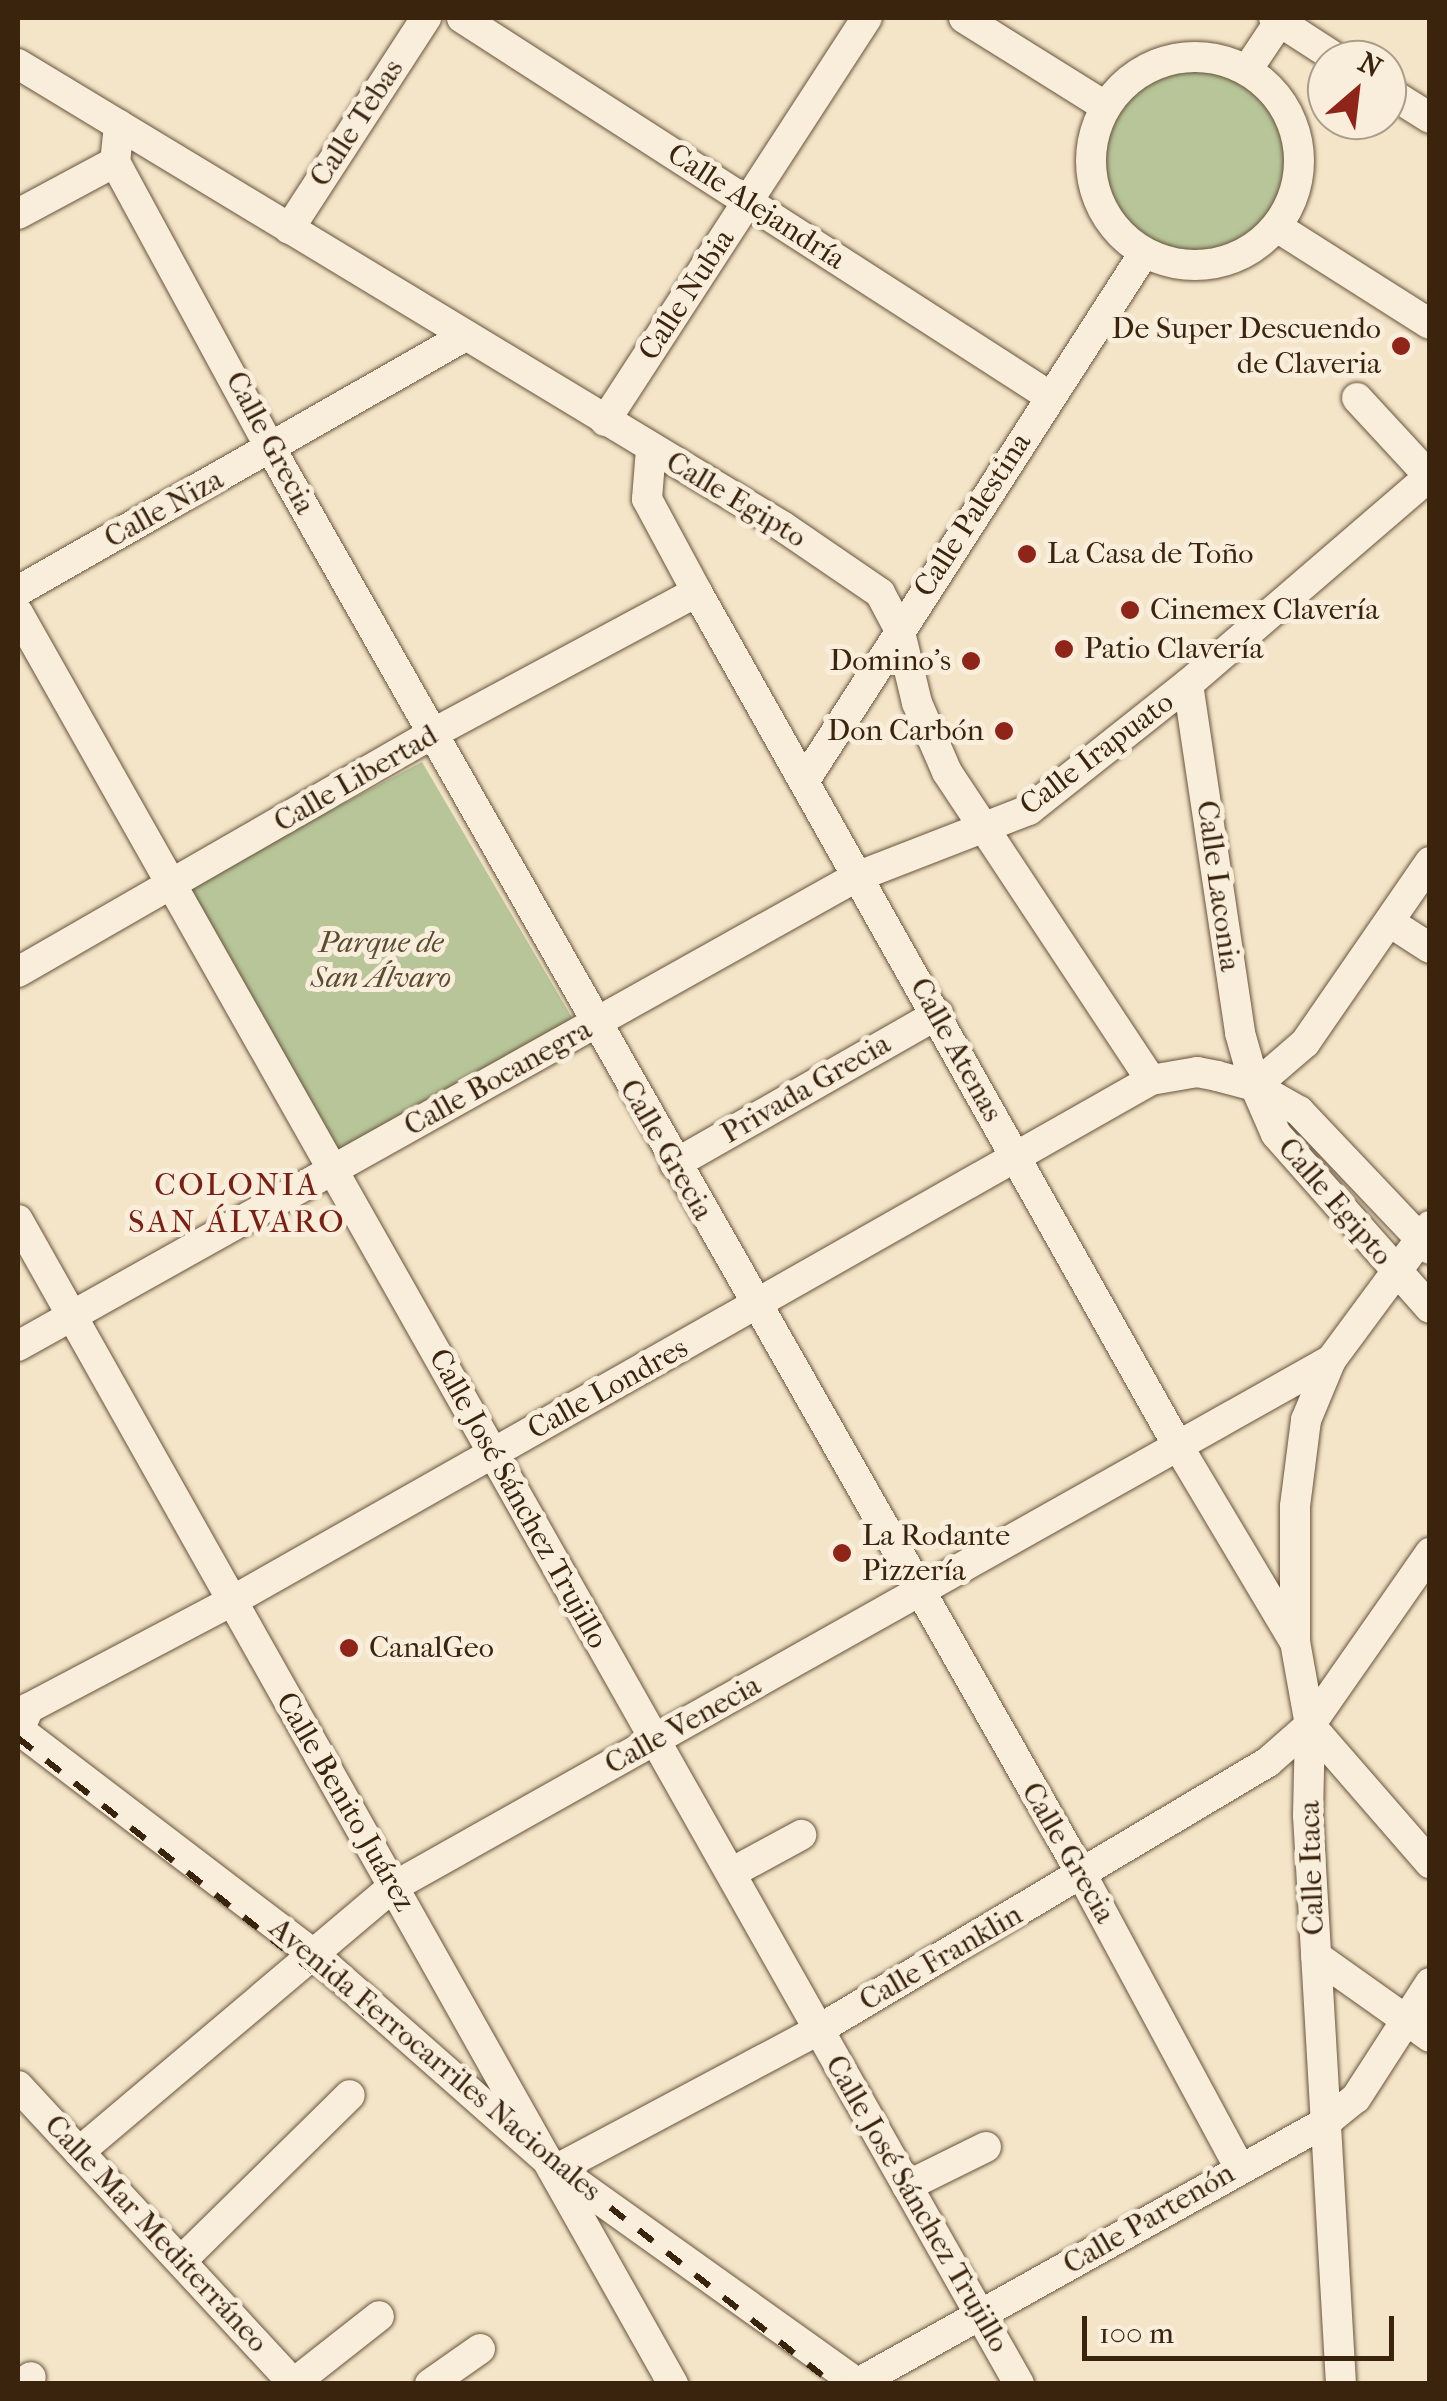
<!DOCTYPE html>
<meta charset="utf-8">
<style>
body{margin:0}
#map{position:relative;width:1447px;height:2401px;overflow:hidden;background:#f4e5c8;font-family:"IM FELL French Canon",serif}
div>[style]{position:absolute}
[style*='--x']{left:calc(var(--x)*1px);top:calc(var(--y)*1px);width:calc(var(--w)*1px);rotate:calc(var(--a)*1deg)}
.green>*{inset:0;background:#b7c599}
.round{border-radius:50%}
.roads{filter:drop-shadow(0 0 2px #68543c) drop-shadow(0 0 2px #68543c)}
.minor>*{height:30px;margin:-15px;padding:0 15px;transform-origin:15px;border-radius:15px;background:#f8eedb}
.minor>.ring{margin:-15px;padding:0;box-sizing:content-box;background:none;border:30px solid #f8eedb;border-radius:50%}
.rail>*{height:6px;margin-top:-3px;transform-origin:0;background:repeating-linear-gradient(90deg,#3a240e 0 18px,transparent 0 36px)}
.dots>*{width:28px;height:28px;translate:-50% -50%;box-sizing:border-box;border:5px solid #f8eedb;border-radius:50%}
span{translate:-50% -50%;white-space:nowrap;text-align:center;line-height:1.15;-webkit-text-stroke:10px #f8eedb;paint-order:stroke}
.street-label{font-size:30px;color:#3a240e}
.poi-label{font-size:30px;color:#3a240e}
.right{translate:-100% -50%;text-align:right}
.left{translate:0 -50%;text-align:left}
.park-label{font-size:30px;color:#594c31;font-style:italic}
.neighbourhood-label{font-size:32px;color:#7a1f14;letter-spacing:2.5px}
.frame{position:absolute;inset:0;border:20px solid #3a240e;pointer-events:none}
.north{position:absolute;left:1307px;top:40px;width:100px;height:100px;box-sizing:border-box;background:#f8eedb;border:2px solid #ac9d89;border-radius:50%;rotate:28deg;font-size:28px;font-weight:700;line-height:40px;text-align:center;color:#3a240e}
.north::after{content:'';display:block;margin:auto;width:35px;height:45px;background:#8f2418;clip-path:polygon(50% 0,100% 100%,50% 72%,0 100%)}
.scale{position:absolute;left:1082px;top:2316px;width:312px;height:45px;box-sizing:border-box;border:5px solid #3a240e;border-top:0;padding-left:12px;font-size:30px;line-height:35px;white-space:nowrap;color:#3a240e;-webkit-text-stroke:8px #f8eedb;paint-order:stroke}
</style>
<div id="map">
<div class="green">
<div class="round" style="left:1102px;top:69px;width:186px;height:186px"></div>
<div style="clip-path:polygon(422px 762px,574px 1021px,335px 1153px,182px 889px)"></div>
</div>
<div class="roads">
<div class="minor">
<div style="--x:462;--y:18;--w:700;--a:32.76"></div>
<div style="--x:964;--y:18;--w:166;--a:32"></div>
<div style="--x:1274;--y:18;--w:77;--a:32.9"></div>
<div class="ring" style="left:1091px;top:57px;width:178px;height:178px"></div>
<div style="--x:18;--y:64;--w:893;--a:31.16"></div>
<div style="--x:782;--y:526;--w:119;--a:34.4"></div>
<div style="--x:880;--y:593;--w:40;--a:62"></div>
<div style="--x:899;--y:628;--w:77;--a:76.5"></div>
<div style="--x:917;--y:703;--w:75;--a:66.5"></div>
<div style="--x:947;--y:772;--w:369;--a:56.5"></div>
<div style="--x:1247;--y:70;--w:63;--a:-56.1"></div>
<div style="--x:1387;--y:91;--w:51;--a:32.1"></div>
<div style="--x:119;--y:125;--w:37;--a:96"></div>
<div style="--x:115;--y:162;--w:327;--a:61.5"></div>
<div style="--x:271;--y:449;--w:1640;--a:60.37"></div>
<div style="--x:1082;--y:1875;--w:332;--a:61.7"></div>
<div style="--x:18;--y:214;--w:110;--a:-28.2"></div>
<div style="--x:1277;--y:227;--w:181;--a:32.4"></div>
<div style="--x:289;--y:229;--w:252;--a:-57"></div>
<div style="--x:1357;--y:398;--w:106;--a:47.3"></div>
<div style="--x:605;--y:421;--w:481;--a:-57"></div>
<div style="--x:651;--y:449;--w:50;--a:94.6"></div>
<div style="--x:647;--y:499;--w:106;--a:61.7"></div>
<div style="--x:697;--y:592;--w:980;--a:60.61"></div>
<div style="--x:1178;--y:1446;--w:228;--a:59.2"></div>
<div style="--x:18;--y:591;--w:515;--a:-29.7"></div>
<div style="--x:18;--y:613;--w:2034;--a:60.52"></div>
<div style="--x:1188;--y:684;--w:353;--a:81.5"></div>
<div style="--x:1240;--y:1033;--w:55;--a:74.2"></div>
<div style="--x:1255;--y:1086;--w:52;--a:66.4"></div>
<div style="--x:1276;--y:1134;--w:232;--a:48.5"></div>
<div style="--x:805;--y:780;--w:627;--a:-57.25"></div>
<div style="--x:1391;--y:923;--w:46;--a:32.7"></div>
<div style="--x:18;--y:972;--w:475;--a:-29.9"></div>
<div style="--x:430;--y:735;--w:303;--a:-28.2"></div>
<div style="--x:1255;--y:1086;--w:66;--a:-40.7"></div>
<div style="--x:1305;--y:1043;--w:220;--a:-55.4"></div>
<div style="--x:675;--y:1164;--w:303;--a:-29.7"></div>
<div style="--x:18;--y:1220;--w:1336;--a:60.63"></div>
<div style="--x:18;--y:1346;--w:960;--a:-29.23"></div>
<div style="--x:856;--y:877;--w:186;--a:-21.2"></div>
<div style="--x:1029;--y:810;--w:203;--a:-38.4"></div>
<div style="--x:1188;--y:684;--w:319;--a:-40.7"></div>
<div style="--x:1310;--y:1725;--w:183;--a:49"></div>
<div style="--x:18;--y:1729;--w:368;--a:37.3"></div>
<div style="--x:311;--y:1952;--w:328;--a:41.4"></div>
<div style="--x:557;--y:2169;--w:370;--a:35.5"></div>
<div style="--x:19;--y:1730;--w:24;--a:-66"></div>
<div style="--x:29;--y:1708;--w:229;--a:-27.8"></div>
<div style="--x:232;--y:1601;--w:1056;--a:-29.55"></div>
<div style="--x:1151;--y:1080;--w:47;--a:-9.9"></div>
<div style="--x:1197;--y:1072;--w:20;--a:11"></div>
<div style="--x:1217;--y:1076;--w:39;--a:15"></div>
<div style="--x:1255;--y:1086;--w:51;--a:29.6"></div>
<div style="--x:1299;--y:1111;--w:190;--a:46.5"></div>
<div style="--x:731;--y:1873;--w:80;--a:-28.5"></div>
<div style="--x:1316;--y:1956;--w:140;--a:35.4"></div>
<div style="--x:18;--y:2086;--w:406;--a:47.2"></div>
<div style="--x:79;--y:2152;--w:411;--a:-40.2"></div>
<div style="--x:393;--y:1887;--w:1076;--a:-29.33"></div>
<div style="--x:557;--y:2169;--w:296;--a:-28"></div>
<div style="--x:818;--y:2030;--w:524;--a:-30.78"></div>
<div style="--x:1268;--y:1762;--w:56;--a:-41.4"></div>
<div style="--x:1310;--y:1725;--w:210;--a:-55.1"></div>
<div style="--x:907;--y:2186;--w:88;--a:-26.3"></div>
<div style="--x:182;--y:2260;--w:235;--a:-44.5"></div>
<div style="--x:294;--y:2383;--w:108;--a:-38.2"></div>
<div style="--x:858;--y:2383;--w:536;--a:-29.15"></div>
<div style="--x:1326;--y:2122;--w:38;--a:-39"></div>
<div style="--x:1356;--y:2098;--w:137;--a:-57.2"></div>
<div style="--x:22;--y:2384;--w:11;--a:-38"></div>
<div style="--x:430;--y:2384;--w:61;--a:-35"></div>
<div style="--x:1341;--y:2384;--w:570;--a:-93.32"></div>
<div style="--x:1308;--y:1815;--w:90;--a:-88.7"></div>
<div style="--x:1310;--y:1725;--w:84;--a:-100.2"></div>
<div style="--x:1295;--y:1642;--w:136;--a:-90"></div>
<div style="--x:1295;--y:1506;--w:87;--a:-82.7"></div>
<div style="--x:1306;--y:1420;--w:65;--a:-67.4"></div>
<div style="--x:1331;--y:1360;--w:167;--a:-53.5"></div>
</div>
</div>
<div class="rail">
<div style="--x:18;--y:1738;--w:1040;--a:38.4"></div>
</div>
<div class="dots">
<div style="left:1401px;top:346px;background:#8f2418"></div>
<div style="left:1027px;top:554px;background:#8f2418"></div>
<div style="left:1130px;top:610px;background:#8f2418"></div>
<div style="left:1064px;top:649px;background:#8f2418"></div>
<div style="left:971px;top:661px;background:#8f2418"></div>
<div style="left:1004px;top:731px;background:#8f2418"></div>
<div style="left:842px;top:1553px;background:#8f2418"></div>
<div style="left:349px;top:1648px;background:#8f2418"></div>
</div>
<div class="street-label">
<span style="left:357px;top:123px;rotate:-57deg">Calle Tebas</span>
<span style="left:756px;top:207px;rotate:33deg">Calle Alejandría</span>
<span style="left:687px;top:295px;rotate:-57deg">Calle Nubia</span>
<span style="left:270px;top:443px;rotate:62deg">Calle Grecia</span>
<span style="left:736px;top:500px;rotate:31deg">Calle Egipto</span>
<span style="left:164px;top:509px;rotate:-29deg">Calle Niza</span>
<span style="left:973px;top:515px;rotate:-57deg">Calle Palestina</span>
<span style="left:1097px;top:754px;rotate:-37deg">Calle Irapuato</span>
<span style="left:356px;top:779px;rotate:-30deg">Calle Libertad</span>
<span style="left:1218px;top:886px;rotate:82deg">Calle Laconia</span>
<span style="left:956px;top:1050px;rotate:61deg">Calle Atenas</span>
<span style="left:498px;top:1078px;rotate:-29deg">Calle Bocanegra</span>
<span style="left:806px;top:1089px;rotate:-30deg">Privada Grecia</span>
<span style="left:666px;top:1150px;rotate:60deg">Calle Grecia</span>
<span style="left:1335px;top:1202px;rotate:49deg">Calle Egipto</span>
<span style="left:608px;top:1389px;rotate:-29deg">Calle Londres</span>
<span style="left:518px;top:1499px;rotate:61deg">Calle José Sánchez Trujillo</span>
<span style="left:683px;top:1725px;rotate:-29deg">Calle Venecia</span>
<span style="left:345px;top:1802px;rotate:60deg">Calle Benito Juárez</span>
<span style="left:1068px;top:1853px;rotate:60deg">Calle Grecia</span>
<span style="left:1312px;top:1868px;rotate:-92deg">Calle Itaca</span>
<span style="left:941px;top:1958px;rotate:-30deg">Calle Franklin</span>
<span style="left:435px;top:2060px;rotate:40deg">Avenida Ferrocarriles Nacionales</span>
<span style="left:917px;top:2204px;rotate:60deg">Calle José Sánchez Trujillo</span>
<span style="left:1149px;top:2219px;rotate:-30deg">Calle Partenón</span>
<span style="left:156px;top:2234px;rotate:47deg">Calle Mar Mediterráneo</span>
</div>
<div class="poi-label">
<span class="right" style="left:1381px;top:346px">De Super Descuendo<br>de Claveria</span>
<span class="left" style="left:1047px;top:554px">La Casa de Toño</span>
<span class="left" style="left:1150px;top:610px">Cinemex Clavería</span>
<span class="left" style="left:1084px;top:649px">Patio Clavería</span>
<span class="right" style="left:951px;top:661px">Domino's</span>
<span class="right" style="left:984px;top:731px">Don Carbón</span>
<span class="left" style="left:862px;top:1553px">La Rodante<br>Pizzería</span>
<span class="left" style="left:369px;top:1648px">CanalGeo</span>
</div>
<div class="park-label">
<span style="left:381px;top:960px">Parque de<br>San Álvaro</span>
</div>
<div class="neighbourhood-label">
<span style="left:237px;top:1204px">COLONIA<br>SAN ÁLVARO</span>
</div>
<div class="frame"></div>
<div class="north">N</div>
<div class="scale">100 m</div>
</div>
